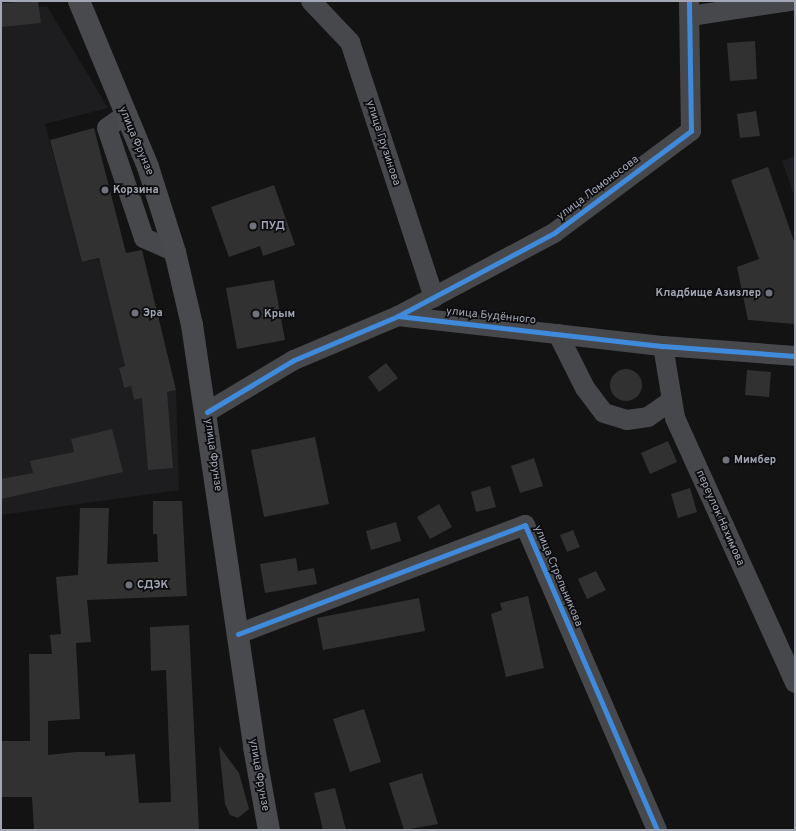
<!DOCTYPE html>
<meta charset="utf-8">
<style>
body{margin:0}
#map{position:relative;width:796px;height:831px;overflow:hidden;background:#131313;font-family:Overpass,sans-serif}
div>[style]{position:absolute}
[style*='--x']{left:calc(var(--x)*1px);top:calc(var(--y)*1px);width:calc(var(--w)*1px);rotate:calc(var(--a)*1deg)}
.built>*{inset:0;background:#1d1d1f}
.building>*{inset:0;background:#313132}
.round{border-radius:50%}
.minor>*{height:20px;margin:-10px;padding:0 10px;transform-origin:10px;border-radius:10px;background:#47484c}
.major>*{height:22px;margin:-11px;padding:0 11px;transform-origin:11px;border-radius:11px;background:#494a4e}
.cycleway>*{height:5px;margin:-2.5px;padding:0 2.5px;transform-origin:2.5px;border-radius:2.5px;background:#408adc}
.dots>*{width:11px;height:11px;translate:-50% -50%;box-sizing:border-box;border:2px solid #0d0d0f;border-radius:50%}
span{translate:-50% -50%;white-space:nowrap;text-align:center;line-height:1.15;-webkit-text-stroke:3.5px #0d0d0f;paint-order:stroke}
.street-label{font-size:11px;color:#a3a7b5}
.poi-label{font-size:11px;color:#a3a7b5;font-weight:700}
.left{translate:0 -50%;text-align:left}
.right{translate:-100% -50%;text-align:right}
.frame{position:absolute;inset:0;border:2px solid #a3a7b5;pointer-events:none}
</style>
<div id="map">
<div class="built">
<div style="clip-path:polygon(47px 6px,108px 108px,45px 124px,82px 262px,99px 259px,125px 366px,119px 368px,123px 388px,131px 386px,134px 400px,176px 390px,179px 490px,1px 515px,1px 12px)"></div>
<div style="clip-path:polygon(795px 156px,795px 198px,782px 161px)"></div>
</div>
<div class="building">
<div style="clip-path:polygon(38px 1px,41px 23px,1px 27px,1px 3px)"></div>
<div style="clip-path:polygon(755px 41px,757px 79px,730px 81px,727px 43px)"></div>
<div style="clip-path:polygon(756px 111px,760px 136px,740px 138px,737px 114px)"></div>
<div style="clip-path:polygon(94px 128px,126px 253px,142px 250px,176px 390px,167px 392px,173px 468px,148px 470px,142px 398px,134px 400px,131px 386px,124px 388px,119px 368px,125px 366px,99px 258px,82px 262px,50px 140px)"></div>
<div style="clip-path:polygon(768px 167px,795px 244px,795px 324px,748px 320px,737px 267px,759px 259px,731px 180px)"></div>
<div style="clip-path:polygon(274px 185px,295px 245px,263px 256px,260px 246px,229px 257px,211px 207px)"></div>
<div style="clip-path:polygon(274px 280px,285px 340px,237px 349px,226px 288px)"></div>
<div style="clip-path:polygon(386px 363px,398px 378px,379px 392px,368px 377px)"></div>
<div class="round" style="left:610px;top:369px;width:32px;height:32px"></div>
<div style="clip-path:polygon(747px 370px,771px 372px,769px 397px,745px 395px)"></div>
<div style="clip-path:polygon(112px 429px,123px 472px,1px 499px,1px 479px,33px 473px,30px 461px,74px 452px,71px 439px)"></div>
<div style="clip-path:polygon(315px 437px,329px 504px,264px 517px,251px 450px)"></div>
<div style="clip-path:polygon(668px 441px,677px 462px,650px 474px,641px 453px)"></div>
<div style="clip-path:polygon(534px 458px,543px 486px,520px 493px,511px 466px)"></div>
<div style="clip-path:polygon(490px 486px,496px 507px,476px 512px,471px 492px)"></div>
<div style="clip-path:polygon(690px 488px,697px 512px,678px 518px,671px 494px)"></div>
<div style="clip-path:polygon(153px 501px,182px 501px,187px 596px,87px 600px,91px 642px,76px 643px,80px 719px,48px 721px,48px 755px,76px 752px,105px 752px,105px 756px,135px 754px,139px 803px,171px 802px,166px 670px,151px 671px,150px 627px,189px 625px,199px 830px,34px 830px,32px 797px,1px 797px,1px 741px,30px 741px,29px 654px,52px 654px,50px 635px,61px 634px,56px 577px,78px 575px,80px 508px,109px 508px,107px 564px,158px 562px,157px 534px,153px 534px)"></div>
<div style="clip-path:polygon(439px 504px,452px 527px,430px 539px,417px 517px)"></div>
<div style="clip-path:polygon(396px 522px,401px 541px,371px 550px,366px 531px)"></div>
<div style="clip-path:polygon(573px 530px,580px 547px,567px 552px,560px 535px)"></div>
<div style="clip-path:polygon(296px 558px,298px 571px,314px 568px,317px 584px,265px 593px,260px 564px)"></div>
<div style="clip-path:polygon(596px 571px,606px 590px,587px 599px,578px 579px)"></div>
<div style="clip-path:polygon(528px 596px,544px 668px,506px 677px,491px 614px,502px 610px,500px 603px)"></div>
<div style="clip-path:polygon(419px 598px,425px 631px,323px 650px,317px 618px)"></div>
<div style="clip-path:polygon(364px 709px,381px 762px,350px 772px,333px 719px)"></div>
<div style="clip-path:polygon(219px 746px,239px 773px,249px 809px,238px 818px,230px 815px,225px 804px)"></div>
<div style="clip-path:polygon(422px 773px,438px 824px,404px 830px,389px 783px)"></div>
<div style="clip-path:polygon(335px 788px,346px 830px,323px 830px,314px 793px)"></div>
</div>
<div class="minor">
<div style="--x:311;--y:1;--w:57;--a:46.4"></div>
<div style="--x:350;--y:42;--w:269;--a:71.8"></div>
<div style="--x:690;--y:16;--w:101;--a:-8.5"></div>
<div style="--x:125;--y:115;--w:22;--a:144"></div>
<div style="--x:107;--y:128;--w:116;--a:71.4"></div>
<div style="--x:144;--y:238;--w:34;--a:24"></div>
<div style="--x:398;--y:316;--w:177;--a:-28"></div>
<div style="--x:554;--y:233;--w:171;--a:-36.7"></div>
<div style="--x:691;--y:131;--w:130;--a:-90.9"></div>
<div style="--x:558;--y:334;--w:60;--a:63.4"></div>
<div style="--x:585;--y:388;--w:31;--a:53"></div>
<div style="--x:604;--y:413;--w:24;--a:17"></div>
<div style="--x:627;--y:420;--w:21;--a:-8"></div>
<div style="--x:648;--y:417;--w:29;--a:-35"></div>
<div style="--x:663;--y:346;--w:73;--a:80.5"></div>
<div style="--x:675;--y:418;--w:291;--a:65.6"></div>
<div style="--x:207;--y:412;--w:101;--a:-30.9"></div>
<div style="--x:294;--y:360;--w:113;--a:-22.9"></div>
<div style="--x:398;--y:316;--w:267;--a:6.5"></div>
<div style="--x:663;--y:346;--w:132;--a:4.3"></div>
<div style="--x:238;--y:634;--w:307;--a:-20.8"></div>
<div style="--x:525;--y:525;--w:332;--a:66.6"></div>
</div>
<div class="major">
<div style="--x:79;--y:1;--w:180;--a:67.4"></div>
<div style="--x:148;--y:167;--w:89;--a:72.4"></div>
<div style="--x:175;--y:252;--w:75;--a:76.9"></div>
<div style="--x:192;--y:325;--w:427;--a:81.6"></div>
<div style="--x:254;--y:747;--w:84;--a:79.8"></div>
</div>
<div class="cycleway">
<div style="--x:398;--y:316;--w:177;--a:-28"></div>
<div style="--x:554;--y:233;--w:171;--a:-36.7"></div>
<div style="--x:691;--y:131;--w:130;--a:-90.9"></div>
<div style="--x:207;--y:412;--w:101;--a:-30.9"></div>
<div style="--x:294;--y:360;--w:113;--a:-22.9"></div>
<div style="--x:398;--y:316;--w:267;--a:6.5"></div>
<div style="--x:663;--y:346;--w:132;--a:4.3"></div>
<div style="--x:238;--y:634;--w:307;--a:-20.8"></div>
<div style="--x:525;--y:525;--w:332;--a:66.6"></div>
</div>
<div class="dots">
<div style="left:105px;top:190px;background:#71737c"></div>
<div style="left:253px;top:226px;background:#71737c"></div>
<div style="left:769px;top:293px;background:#71737c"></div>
<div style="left:135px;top:313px;background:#71737c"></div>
<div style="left:256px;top:314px;background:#71737c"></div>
<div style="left:726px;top:460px;background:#71737c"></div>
<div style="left:129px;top:585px;background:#71737c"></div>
</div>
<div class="street-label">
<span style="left:136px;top:141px;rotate:67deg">улица Фрунзе</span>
<span style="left:383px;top:143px;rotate:72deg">улица Грузинова</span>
<span style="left:598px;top:188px;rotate:-37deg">улица Ломоносова</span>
<span style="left:491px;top:316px;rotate:6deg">улица Будённого</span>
<span style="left:213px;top:455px;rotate:82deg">улица Фрунзе</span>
<span style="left:720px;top:518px;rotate:66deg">переулок Нахимова</span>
<span style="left:558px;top:576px;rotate:67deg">улица Стрельникова</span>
<span style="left:259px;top:775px;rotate:80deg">улица Фрунзе</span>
</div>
<div class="poi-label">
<span class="left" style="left:113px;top:190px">Корзина</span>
<span class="left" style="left:261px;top:226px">ПУД</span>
<span class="right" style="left:761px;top:293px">Кладбище Азизлер</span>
<span class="left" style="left:143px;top:313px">Эра</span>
<span class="left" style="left:264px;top:314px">Крым</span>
<span class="left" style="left:734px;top:460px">Мимбер</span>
<span class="left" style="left:137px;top:585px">СДЭК</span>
</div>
<div class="frame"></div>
</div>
